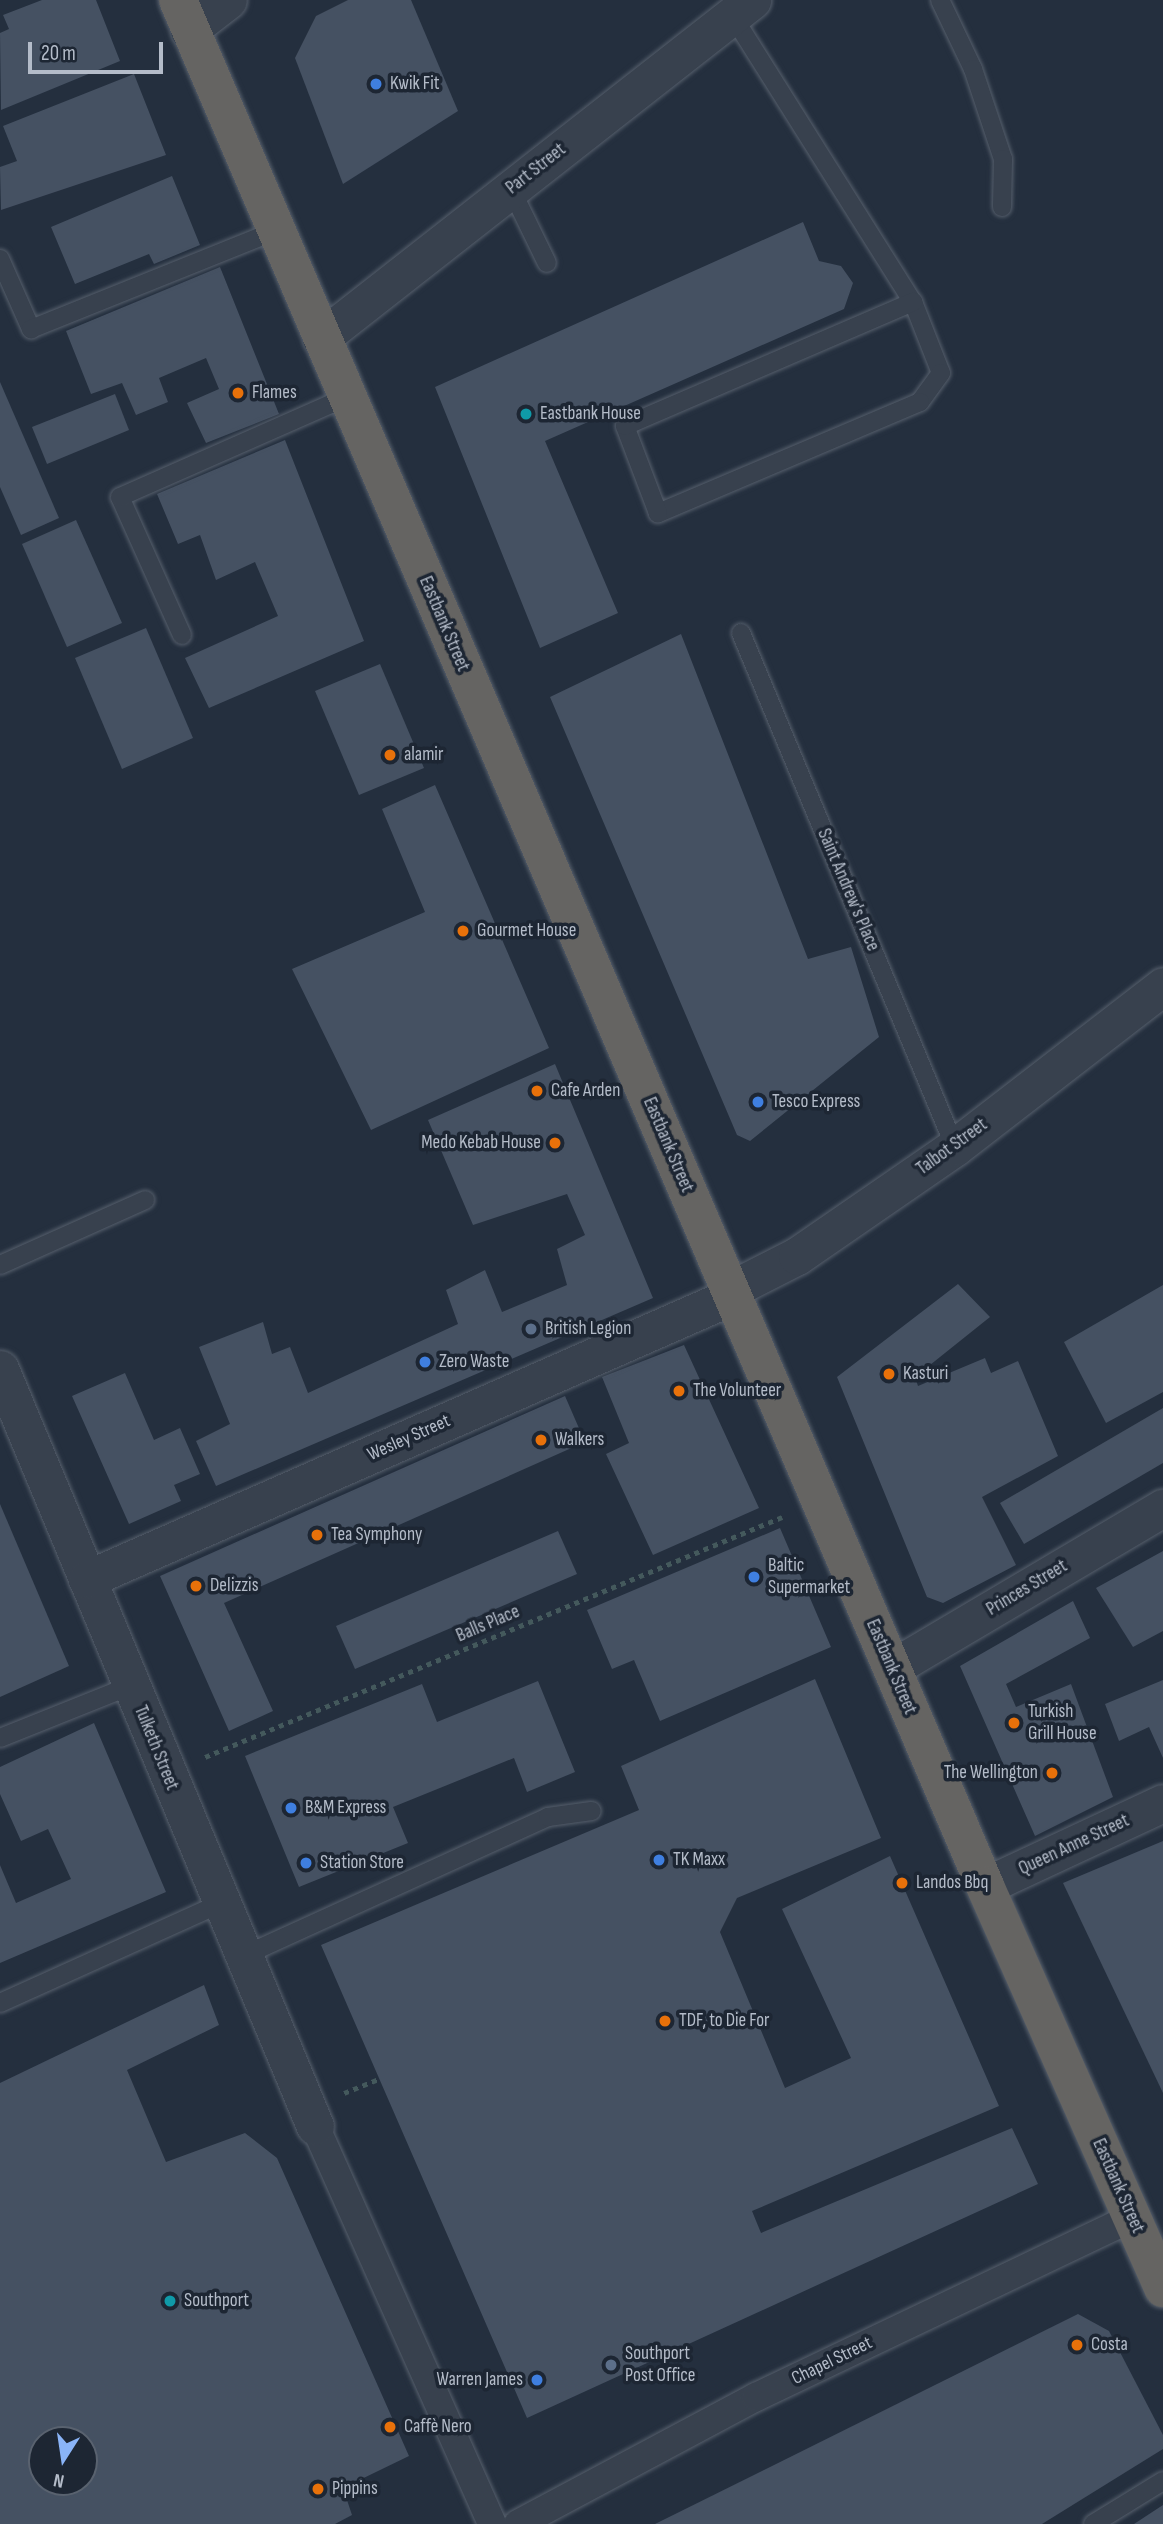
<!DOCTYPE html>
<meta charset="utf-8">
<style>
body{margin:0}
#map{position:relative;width:1163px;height:2524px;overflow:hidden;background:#242f3e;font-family:"Sofia Sans Condensed",sans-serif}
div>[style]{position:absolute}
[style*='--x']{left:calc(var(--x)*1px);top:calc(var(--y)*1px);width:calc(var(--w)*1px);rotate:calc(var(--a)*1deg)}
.building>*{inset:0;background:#455162}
.path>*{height:4.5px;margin-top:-2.25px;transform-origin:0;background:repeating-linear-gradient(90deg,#44595c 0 5px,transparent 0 10px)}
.roads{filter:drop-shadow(0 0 2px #565f6c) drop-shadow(0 0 2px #565f6c)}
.service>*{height:18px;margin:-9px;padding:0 9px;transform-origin:9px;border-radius:9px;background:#38414e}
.pedestrian>*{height:28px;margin:-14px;padding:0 14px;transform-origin:14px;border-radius:14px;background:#38414e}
.minor>*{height:37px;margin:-18.5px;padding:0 18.5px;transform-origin:18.5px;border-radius:18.5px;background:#38414e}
.trunk>*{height:38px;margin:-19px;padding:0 19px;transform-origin:19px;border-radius:19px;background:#656462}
.dots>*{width:19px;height:19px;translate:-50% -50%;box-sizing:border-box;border:4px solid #1d2633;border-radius:50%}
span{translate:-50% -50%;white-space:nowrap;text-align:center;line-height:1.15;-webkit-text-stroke:7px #1d2633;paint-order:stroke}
.poi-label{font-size:19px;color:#b4bcc9}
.left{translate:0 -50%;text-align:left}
.right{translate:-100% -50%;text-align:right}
.street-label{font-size:19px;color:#b4bcc9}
.north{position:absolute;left:28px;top:2426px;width:70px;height:70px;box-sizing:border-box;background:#1d2633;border:2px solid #59626f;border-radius:50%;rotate:192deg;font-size:19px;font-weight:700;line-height:28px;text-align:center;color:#b4bcc9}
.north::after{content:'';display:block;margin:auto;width:24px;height:32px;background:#8ab4f8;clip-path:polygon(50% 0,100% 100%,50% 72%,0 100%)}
.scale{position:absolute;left:28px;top:42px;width:135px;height:32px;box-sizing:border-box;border:4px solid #b4bcc9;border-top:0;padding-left:9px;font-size:21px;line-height:24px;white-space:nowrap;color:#b4bcc9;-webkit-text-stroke:5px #1d2633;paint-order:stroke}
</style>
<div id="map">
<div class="building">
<div style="clip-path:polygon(42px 0,96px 0,120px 61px,1px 110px,0 33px,9px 29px,3px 15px)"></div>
<div style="clip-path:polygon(348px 0,411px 0,458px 111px,343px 184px,295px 58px,316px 16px)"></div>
<div style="clip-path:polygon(134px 74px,166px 155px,1px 210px,0 167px,17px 161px,3px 126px)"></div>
<div style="clip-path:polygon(172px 176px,200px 245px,154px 264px,149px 254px,75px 284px,51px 227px)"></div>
<div style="clip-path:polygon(803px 222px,819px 261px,841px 266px,853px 283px,844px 309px,545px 441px,618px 613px,540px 648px,435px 387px)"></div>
<div style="clip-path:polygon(220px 267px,279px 414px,206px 443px,187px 403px,219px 389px,206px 358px,159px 378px,168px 402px,136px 415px,122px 383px,91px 394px,66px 331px)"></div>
<div style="clip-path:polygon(0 382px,59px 518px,21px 535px,0 487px)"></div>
<div style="clip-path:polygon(115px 394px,129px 430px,47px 464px,32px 427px)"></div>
<div style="clip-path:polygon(285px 440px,364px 641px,209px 708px,185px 658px,278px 616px,255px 562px,216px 580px,200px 535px,178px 544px,157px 494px)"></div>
<div style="clip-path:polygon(76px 520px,122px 623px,67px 647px,22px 544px)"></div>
<div style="clip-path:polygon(146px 628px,193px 738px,122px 769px,75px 658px)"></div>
<div style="clip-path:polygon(681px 634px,808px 959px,851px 947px,879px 1037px,750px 1141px,737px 1135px,550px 697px)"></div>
<div style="clip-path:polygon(380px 664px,424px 768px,359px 795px,315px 691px)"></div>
<div style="clip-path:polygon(435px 785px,549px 1048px,371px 1130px,292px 969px,425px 912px,382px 809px)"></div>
<div style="clip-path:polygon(555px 1064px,653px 1298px,216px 1486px,196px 1441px,230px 1424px,199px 1347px,263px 1322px,272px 1354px,290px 1347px,308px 1393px,458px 1324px,446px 1290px,485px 1270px,502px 1312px,567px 1285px,557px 1249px,585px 1235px,567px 1194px,473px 1225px,428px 1120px)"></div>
<div style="clip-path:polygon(958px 1284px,990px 1317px,915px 1377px,918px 1386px,985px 1358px,991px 1373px,1018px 1361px,1058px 1456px,982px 1497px,1016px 1565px,943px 1603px,927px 1597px,837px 1377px)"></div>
<div style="clip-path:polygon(1163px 1285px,1163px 1392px,1106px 1423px,1064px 1342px)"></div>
<div style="clip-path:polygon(684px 1345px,759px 1508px,653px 1555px,606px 1454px,629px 1443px,602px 1377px)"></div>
<div style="clip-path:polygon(125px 1373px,154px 1440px,180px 1428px,200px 1474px,174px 1485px,181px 1501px,129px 1524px,72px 1396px)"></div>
<div style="clip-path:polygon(565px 1396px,585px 1442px,224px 1603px,273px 1711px,229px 1731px,160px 1576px)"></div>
<div style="clip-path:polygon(1163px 1408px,1163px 1463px,1024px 1544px,1000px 1503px)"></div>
<div style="clip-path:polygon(0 1504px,69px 1666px,0 1697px)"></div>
<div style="clip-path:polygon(780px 1528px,831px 1647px,660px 1721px,634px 1660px,612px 1669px,587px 1610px)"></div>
<div style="clip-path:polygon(558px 1531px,577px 1574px,355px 1669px,336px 1626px)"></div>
<div style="clip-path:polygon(1163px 1551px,1163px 1631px,1133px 1647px,1096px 1588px)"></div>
<div style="clip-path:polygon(1073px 1601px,1090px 1638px,1006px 1684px,1016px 1707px,1071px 1684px,1113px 1797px,1035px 1836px,960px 1666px)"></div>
<div style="clip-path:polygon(815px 1679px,881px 1838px,737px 1898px,720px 1932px,785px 2088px,851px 2058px,782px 1909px,890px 1856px,999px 2106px,752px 2211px,761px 2233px,1012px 2128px,1038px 2184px,527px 2418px,321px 1945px,639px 1810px,621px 1766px)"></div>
<div style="clip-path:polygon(1163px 1680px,1163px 1758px,1149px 1727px,1119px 1741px,1105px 1704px)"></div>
<div style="clip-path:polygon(538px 1681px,575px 1772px,527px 1792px,514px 1758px,393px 1807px,408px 1843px,299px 1887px,245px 1756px,422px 1684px,437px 1722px)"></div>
<div style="clip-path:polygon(94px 1723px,166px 1892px,0 1963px,0 1865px,16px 1903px,71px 1879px,48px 1829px,21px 1841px,0 1794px,0 1767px)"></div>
<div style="clip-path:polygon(1163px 1841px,1163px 2093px,1063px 1883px)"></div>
<div style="clip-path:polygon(evenodd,204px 1985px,219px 2025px,127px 2070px,166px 2162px,245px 2133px,277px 2158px,409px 2456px,343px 2488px,352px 2515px,335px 2524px,0 2524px,0 2083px,204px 1985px,42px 2440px,84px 2440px,84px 2482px,42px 2482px,42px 2440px)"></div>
<div style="clip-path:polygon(1078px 2314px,1109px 2331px,1163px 2435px,1163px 2449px,1042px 2524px,655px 2524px)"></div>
<div style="clip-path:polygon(1163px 2505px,1163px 2524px,1134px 2524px)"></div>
</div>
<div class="path">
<div style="--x:205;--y:1757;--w:625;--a:-22.58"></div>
<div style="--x:344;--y:2093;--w:38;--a:-22"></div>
</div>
<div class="roads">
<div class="service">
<div style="--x:940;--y:0;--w:76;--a:64.4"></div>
<div style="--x:973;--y:69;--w:95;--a:71.6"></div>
<div style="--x:1003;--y:159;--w:48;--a:91.2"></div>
<div style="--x:732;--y:15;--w:339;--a:57.8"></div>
<div style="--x:913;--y:302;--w:76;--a:68.5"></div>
<div style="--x:941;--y:373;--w:36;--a:126"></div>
<div style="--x:920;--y:402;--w:285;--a:157"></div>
<div style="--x:658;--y:513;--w:93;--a:-110.8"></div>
<div style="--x:625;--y:426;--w:314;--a:-23.3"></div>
<div style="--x:511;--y:189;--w:82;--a:64.1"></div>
<div style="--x:0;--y:259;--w:77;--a:66.1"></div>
<div style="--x:31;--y:329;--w:263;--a:-21.9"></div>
<div style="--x:741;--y:633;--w:557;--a:67.4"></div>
<div style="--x:182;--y:635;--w:151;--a:-114.2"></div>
<div style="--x:120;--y:497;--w:248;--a:-23.8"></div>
<div style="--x:0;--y:1265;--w:159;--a:-24.1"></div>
<div style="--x:0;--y:1738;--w:140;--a:-21.8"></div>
<div style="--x:243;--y:1956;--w:335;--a:-24.5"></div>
<div style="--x:548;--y:1817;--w:44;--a:-7.8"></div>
<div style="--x:0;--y:2003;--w:243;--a:-24.3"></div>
<div style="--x:1093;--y:2524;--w:82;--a:-31.6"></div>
</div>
<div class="pedestrian">
<div style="--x:315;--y:2126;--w:436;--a:66"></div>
<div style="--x:518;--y:2524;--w:270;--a:-28.1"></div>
<div style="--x:756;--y:2397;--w:416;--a:-25.5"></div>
</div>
<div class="minor">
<div style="--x:189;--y:30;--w:49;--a:-37.6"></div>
<div style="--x:321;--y:338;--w:548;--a:-38.1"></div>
<div style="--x:730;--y:1290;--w:75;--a:-26.9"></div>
<div style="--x:797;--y:1256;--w:192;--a:-34.6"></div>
<div style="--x:955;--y:1147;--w:263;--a:-37.7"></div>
<div style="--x:0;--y:1369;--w:820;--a:67.41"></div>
<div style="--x:87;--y:1579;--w:704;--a:-23.69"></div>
<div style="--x:892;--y:1668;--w:315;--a:-30.6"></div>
<div style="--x:985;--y:1886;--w:196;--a:-25"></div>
</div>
<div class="trunk">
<div style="--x:178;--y:0;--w:2051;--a:66.83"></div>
<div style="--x:985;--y:1886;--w:440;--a:66.1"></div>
</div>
</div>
<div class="dots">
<div style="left:376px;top:84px;background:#3f7fe0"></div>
<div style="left:238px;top:393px;background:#e8710a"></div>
<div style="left:526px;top:414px;background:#0f9aa8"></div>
<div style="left:390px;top:755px;background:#e8710a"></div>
<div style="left:463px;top:931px;background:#e8710a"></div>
<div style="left:537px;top:1091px;background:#e8710a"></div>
<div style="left:758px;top:1102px;background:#3f7fe0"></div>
<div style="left:555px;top:1143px;background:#e8710a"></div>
<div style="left:531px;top:1329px;background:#5c6f8a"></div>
<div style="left:425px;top:1362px;background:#3f7fe0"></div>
<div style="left:889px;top:1374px;background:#e8710a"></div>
<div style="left:679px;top:1391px;background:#e8710a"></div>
<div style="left:541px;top:1440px;background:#e8710a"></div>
<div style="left:317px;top:1535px;background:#e8710a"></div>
<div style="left:754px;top:1577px;background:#3f7fe0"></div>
<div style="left:196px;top:1586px;background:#e8710a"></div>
<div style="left:1014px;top:1723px;background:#e8710a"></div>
<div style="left:1052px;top:1773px;background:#e8710a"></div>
<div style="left:291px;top:1808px;background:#3f7fe0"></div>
<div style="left:659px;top:1860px;background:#3f7fe0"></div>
<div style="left:306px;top:1863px;background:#3f7fe0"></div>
<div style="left:902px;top:1883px;background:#e8710a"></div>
<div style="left:665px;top:2021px;background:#e8710a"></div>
<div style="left:170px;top:2301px;background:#0f9aa8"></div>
<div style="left:1077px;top:2345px;background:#e8710a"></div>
<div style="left:611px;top:2365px;background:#5c6f8a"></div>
<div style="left:537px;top:2380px;background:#3f7fe0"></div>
<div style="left:390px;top:2427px;background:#e8710a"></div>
<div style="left:318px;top:2489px;background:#e8710a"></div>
</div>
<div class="poi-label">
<span class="left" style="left:390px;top:84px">Kwik Fit</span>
<span class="left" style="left:252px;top:393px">Flames</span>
<span class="left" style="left:540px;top:414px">Eastbank House</span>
<span class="left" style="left:404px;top:755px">alamir</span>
<span class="left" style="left:477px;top:931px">Gourmet House</span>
<span class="left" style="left:551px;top:1091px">Cafe Arden</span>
<span class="left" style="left:772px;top:1102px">Tesco Express</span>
<span class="right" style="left:541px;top:1143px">Medo Kebab House</span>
<span class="left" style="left:545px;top:1329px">British Legion</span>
<span class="left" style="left:439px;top:1362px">Zero Waste</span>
<span class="left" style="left:903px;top:1374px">Kasturi</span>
<span class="left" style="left:693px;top:1391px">The Volunteer</span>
<span class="left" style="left:555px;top:1440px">Walkers</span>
<span class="left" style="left:331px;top:1535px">Tea Symphony</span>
<span class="left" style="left:768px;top:1577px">Baltic<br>Supermarket</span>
<span class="left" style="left:210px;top:1586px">Delizzis</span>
<span class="left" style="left:1028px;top:1723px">Turkish<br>Grill House</span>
<span class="right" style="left:1038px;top:1773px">The Wellington</span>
<span class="left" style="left:305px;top:1808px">B&amp;M Express</span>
<span class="left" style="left:673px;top:1860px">TK Maxx</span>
<span class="left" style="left:320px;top:1863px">Station Store</span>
<span class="left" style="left:916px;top:1883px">Landos Bbq</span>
<span class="left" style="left:679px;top:2021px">TDF, to Die For</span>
<span class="left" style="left:184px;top:2301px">Southport</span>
<span class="left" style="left:1091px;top:2345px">Costa</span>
<span class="left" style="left:625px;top:2365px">Southport<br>Post Office</span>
<span class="right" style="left:523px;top:2380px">Warren James</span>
<span class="left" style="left:404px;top:2427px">Caffè Nero</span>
<span class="left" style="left:332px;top:2489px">Pippins</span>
</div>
<div class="street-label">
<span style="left:536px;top:169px;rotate:-38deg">Part Street</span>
<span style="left:444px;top:624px;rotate:67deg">Eastbank Street</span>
<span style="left:848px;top:890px;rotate:67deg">Saint Andrew's Place</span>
<span style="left:668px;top:1145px;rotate:67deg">Eastbank Street</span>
<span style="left:952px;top:1147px;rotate:-36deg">Talbot Street</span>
<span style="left:409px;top:1438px;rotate:-24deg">Wesley Street</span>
<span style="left:1027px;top:1588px;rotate:-31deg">Princes Street</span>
<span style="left:488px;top:1624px;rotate:-23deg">Balls Place</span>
<span style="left:891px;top:1667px;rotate:67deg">Eastbank Street</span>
<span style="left:156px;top:1748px;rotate:68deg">Tulketh Street</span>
<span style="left:1074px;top:1845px;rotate:-25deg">Queen Anne Street</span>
<span style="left:1118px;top:2186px;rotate:66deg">Eastbank Street</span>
<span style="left:832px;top:2361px;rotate:-26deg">Chapel Street</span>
</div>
<div class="north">N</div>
<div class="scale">20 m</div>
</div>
